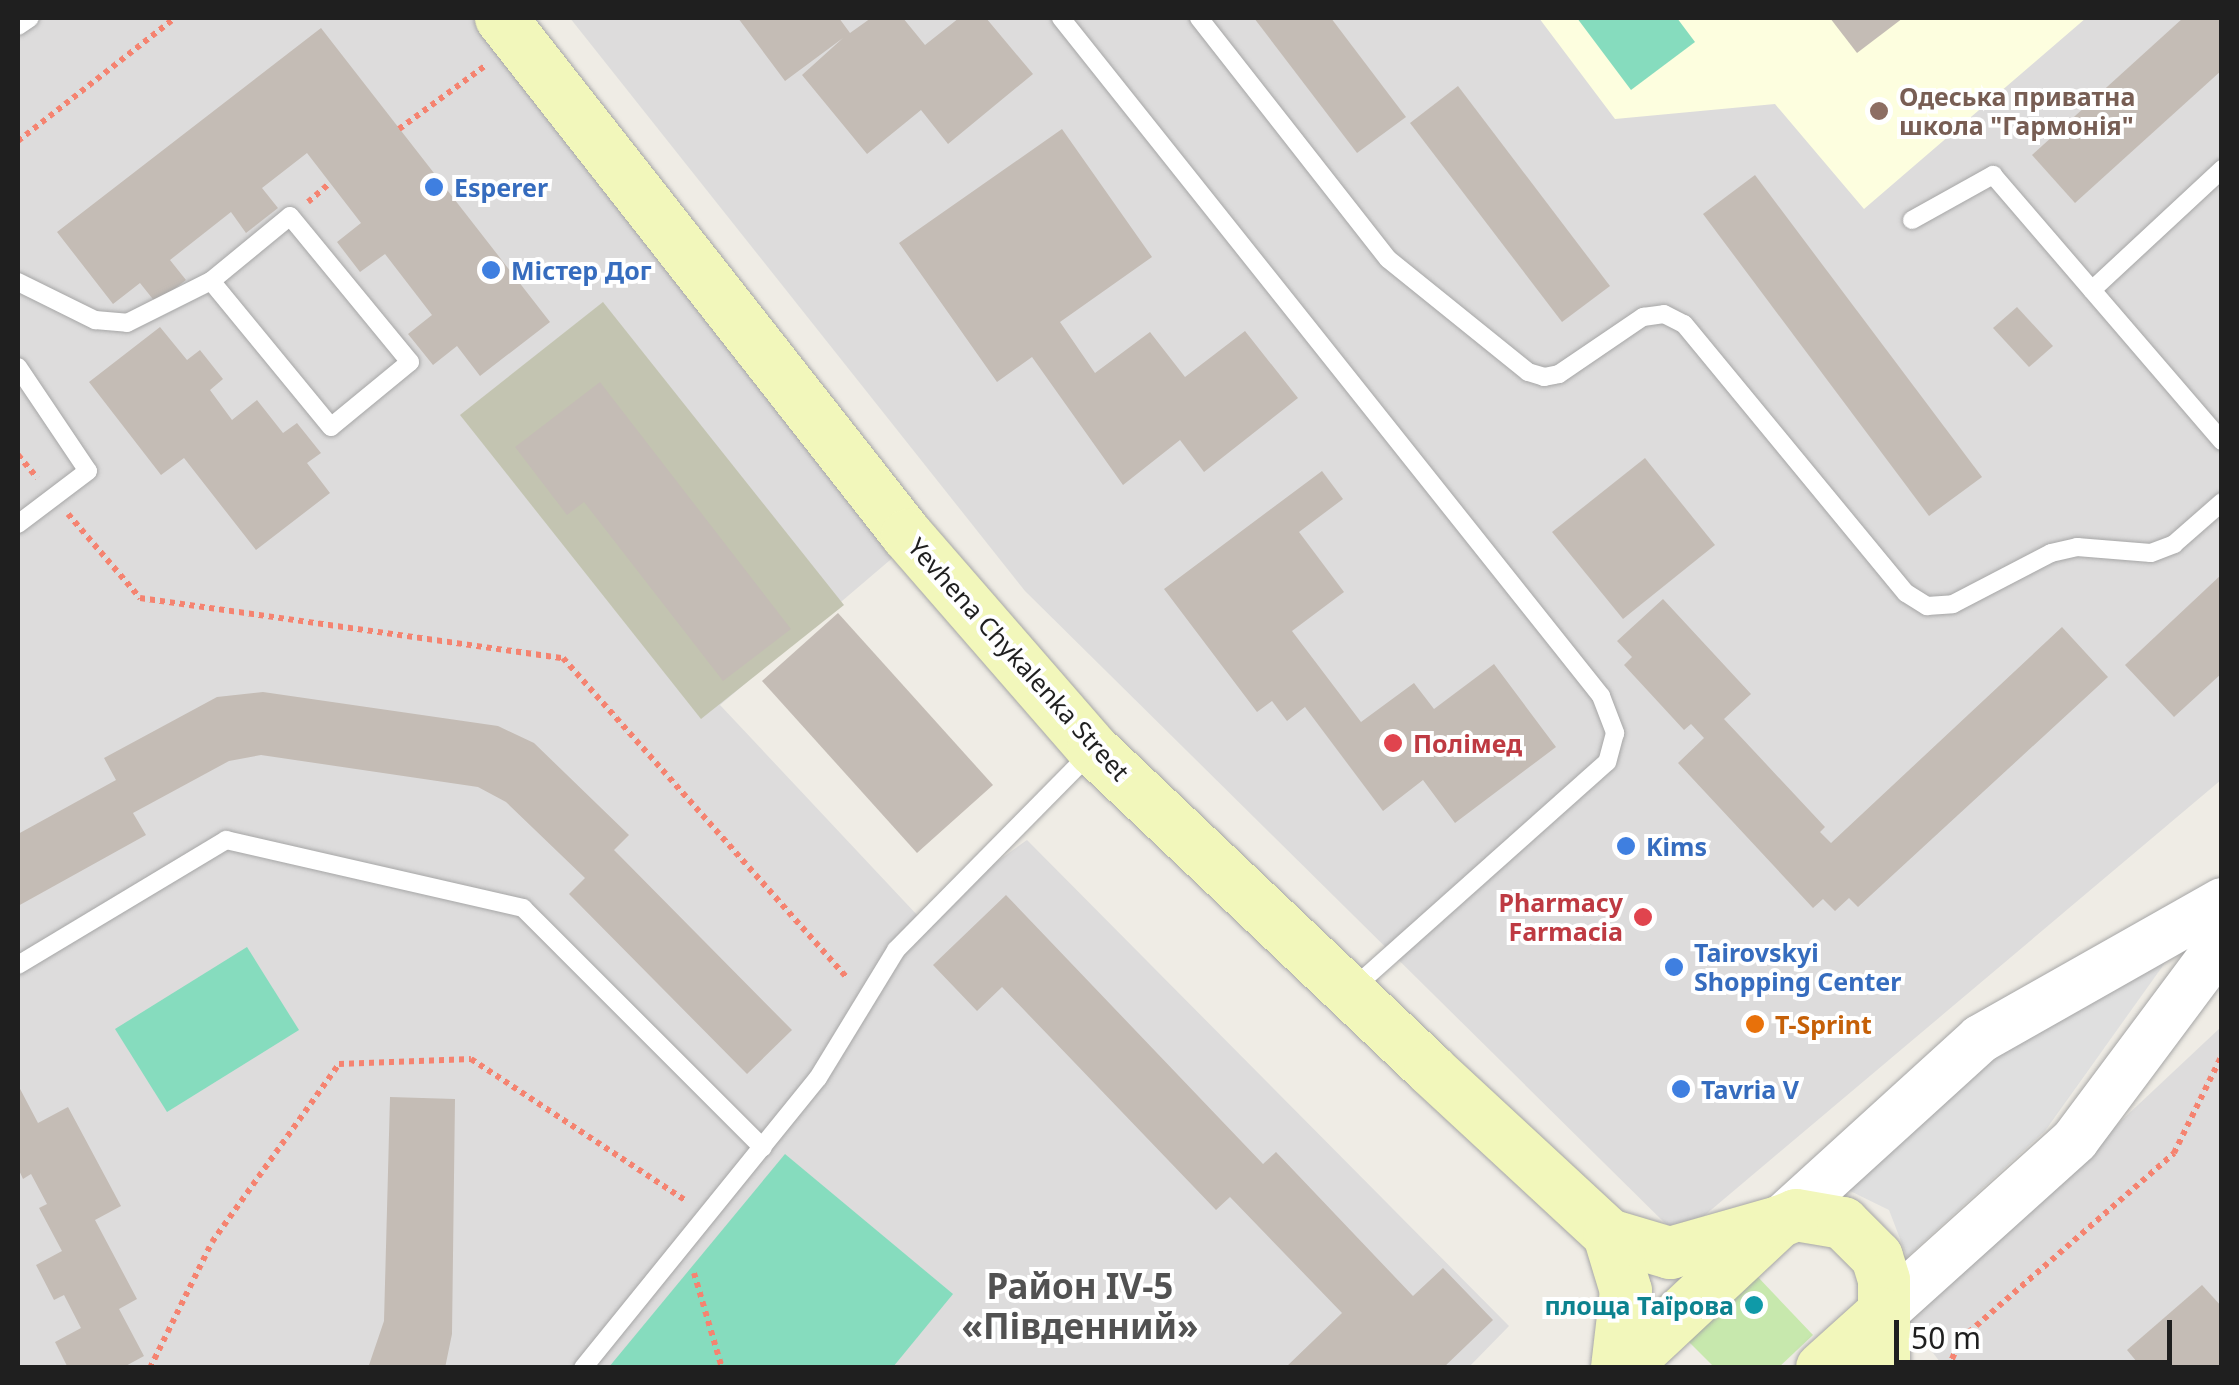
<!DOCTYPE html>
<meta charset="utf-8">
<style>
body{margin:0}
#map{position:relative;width:2239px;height:1385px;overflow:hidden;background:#efece5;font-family:"Noto Sans",sans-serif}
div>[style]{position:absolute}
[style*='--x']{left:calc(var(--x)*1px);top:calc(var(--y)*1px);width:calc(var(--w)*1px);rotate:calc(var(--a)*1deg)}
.residential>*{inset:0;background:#dddcdc}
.education>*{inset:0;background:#fdfedf}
.construction>*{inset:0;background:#c3c4b1}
.grass>*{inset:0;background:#c7e8ad}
.pitch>*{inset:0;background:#86dcbe}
.parking>*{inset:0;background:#dfdfdf}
.building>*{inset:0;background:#c4bcb5}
.path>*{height:6px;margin-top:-3px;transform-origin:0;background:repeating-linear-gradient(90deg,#f58370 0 5px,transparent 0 10px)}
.roads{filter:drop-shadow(0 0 2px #a6a6a6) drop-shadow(0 0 2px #a6a6a6)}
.service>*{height:18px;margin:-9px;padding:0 9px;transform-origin:9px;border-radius:9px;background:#fff}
.tertiary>*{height:48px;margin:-24px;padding:0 24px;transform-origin:24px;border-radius:24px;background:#fff}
.secondary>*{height:52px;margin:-26px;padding:0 26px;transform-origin:26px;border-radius:26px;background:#f2f7bb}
.dots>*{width:28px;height:28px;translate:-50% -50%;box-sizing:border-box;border:5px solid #fff;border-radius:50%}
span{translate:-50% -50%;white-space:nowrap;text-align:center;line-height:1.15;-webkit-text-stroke:8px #fff;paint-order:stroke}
.education-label{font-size:25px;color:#785e54;font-weight:700}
.left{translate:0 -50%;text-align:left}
.shop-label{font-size:25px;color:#366cbe;font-weight:700}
.street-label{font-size:25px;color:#1f1f1f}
.health-label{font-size:25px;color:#be3a42;font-weight:700}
.right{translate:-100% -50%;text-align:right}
.food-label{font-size:25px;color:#c56008;font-weight:700}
.culture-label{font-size:25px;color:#0d838f;font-weight:700}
.district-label{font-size:35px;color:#525252;font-weight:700}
.frame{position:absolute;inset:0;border:20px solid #1f1f1f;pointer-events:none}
.scale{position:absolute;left:1894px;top:1320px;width:278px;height:45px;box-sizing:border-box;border:5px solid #1f1f1f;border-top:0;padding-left:12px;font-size:30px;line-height:35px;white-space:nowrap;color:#1f1f1f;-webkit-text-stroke:8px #fff;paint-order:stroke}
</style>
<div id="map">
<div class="residential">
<div style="clip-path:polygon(18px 18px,474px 18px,903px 549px,720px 705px,919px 917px,1027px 840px,1509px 1326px,1468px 1368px,18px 1367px)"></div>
<div style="clip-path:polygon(570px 18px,2221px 18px,2221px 780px,1679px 1237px,1025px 591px)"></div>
<div style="clip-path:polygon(2221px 1027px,2221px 1367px,1944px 1367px,1908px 1321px)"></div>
</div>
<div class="education">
<div style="clip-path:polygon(1539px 18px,2086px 18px,1864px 209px,1775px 104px,1615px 119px)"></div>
</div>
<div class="construction">
<div style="clip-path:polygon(603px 302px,844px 605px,701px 719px,460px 415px)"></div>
</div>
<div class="grass">
<div style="clip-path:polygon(1756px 1275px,1813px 1335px,1778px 1368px,1714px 1367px,1687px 1340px)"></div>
</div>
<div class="pitch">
<div style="clip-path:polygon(1577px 18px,1677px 18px,1695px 42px,1631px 90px)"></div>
<div style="clip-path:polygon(247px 947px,299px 1030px,167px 1112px,115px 1029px)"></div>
<div style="clip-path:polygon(785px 1154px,953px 1294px,893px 1367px,609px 1367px)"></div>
</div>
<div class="parking">
<div style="clip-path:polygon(2172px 953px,2045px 1131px,1907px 1257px,1889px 1210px,1844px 1188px,1981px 1063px)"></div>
</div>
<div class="building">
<div style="clip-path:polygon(738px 18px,839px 18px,850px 33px,871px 18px,903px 18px,925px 45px,959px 18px,986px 18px,1033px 74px,948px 144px,921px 110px,867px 154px,802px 75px,843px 38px,785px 81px)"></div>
<div style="clip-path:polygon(1254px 18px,1331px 18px,1406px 117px,1357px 153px)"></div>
<div style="clip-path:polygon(1830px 18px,1903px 18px,1857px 53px)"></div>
<div style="clip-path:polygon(2183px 18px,2222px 18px,2222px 70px,2075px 203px,2032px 155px)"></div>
<div style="clip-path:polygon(321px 28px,550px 322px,480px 376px,457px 346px,433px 365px,408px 334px,432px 315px,385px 254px,360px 272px,337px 242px,361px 223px,307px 153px,262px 188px,278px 208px,246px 233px,231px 212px,170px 260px,186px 280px,156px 303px,140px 283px,113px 304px,57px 232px)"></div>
<div style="clip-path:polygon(1458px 86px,1610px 286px,1562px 322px,1410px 123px)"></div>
<div style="clip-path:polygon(1062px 129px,1152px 257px,1060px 322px,1095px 373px,1150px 332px,1185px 377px,1245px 331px,1298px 398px,1204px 472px,1180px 440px,1123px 485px,1032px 357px,997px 382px,899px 243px)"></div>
<div style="clip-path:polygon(1755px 175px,1982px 477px,1929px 516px,1703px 214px)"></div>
<div style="clip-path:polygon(2017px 307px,2053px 346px,2029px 367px,1993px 328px)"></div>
<div style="clip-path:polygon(160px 327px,187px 360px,200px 350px,223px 379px,210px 390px,232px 420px,257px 400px,283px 433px,297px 423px,321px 453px,307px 463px,330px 493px,256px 550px,184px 458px,161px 475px,89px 382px)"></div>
<div style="clip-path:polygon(600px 382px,791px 629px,723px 681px,584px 502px,567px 515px,515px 447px)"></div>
<div style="clip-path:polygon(1645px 458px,1715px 545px,1623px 619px,1552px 532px)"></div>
<div style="clip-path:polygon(1322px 471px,1343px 499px,1299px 532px,1344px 592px,1292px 631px,1361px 722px,1414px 683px,1434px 709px,1494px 664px,1556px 747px,1455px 823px,1423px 780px,1383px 811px,1305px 707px,1287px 721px,1272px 701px,1257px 712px,1164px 589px)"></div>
<div style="clip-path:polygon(2222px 574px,2222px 673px,2174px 717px,2125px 665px)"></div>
<div style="clip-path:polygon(1663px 599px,1751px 694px,1724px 719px,1825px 827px,1820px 832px,1831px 843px,2062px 627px,2108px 677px,1858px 907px,1849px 898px,1835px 911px,1823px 899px,1813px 908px,1678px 763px,1704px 738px,1691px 724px,1684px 730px,1624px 665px,1632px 657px,1617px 641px)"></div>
<div style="clip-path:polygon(838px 613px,993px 785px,917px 853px,762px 681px)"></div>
<div style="clip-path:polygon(263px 692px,498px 726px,534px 743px,629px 835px,614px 850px,792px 1030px,747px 1074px,569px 894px,585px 878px,506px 802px,478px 787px,261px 755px,229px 761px,133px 813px,146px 835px,18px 906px,18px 834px,116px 780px,104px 758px,217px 697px)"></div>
<div style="clip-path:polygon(1006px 895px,1263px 1164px,1276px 1152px,1413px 1296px,1443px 1268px,1493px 1320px,1443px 1368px,1285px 1368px,1342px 1313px,1230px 1197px,1216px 1210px,1002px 987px,977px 1011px,933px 965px)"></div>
<div style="clip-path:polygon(18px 1085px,38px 1123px,68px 1107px,121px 1206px,95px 1220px,137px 1299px,119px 1309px,144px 1356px,122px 1368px,68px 1368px,55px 1342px,81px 1328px,64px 1295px,54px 1300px,36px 1265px,62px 1251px,39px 1208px,47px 1204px,31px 1174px,23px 1179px,18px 1168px)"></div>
<div style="clip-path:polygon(390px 1097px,455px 1099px,452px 1334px,445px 1368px,368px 1368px,384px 1321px)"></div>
<div style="clip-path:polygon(2202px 1285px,2222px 1307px,2222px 1368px,2142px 1368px,2127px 1350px)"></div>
</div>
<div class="path">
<div style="--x:399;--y:129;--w:108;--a:-36.3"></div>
<div style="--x:18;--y:141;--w:199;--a:-38.1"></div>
<div style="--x:308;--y:202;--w:29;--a:-41"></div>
<div style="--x:18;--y:455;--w:30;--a:50"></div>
<div style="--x:68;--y:514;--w:111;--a:49.4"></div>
<div style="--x:140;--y:598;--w:427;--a:8.1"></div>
<div style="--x:563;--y:658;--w:429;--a:48.4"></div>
<div style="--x:694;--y:1273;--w:99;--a:73.6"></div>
<div style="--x:150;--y:1368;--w:140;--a:-63.8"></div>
<div style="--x:212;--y:1242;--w:219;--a:-54.5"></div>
<div style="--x:339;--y:1064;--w:132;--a:-2.2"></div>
<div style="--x:471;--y:1059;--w:258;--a:33.4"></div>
<div style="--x:1948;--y:1368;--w:32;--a:-66"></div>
<div style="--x:1961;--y:1339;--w:283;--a:-41.1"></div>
<div style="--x:2174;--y:1153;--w:109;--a:-63.9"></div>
</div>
<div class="roads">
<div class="service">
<div style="--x:1061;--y:18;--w:867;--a:51.46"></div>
<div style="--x:1601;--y:696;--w:40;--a:69"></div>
<div style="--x:1615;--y:733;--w:30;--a:105"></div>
<div style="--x:1607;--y:762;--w:343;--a:138.3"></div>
<div style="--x:1199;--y:18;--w:306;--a:51.9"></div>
<div style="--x:1388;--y:259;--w:180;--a:38.9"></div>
<div style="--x:1528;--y:372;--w:17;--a:17"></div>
<div style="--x:1544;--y:377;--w:15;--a:-11"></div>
<div style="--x:1559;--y:374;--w:102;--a:-34.2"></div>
<div style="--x:1643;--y:317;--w:21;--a:-8"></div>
<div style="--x:1664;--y:314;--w:22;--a:27"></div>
<div style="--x:1684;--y:324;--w:349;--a:50.5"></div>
<div style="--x:1906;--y:593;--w:25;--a:32"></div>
<div style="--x:1927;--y:606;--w:26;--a:-4"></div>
<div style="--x:1953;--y:604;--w:110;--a:-27.5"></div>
<div style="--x:2051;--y:553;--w:27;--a:-13"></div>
<div style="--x:2077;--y:547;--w:74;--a:4.6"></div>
<div style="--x:2151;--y:553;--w:25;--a:-21"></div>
<div style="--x:2174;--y:544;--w:64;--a:-41.2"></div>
<div style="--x:18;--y:26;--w:14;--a:-34"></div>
<div style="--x:1912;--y:220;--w:93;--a:-29.1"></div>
<div style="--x:1993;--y:175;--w:351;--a:49.3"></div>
<div style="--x:18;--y:282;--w:86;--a:26.3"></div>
<div style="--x:95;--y:320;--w:32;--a:5"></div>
<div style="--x:127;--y:323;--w:94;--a:-26.6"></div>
<div style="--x:211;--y:281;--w:102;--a:-39.4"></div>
<div style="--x:290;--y:216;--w:189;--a:50.6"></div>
<div style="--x:410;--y:362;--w:102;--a:140.6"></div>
<div style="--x:331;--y:427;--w:189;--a:-129.4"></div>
<div style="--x:2092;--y:290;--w:178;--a:-42.9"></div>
<div style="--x:18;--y:367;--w:125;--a:56.1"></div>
<div style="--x:88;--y:471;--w:88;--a:142.9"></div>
<div style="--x:18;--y:965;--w:243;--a:-31"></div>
<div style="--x:226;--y:840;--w:305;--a:12.9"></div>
<div style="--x:523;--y:908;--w:339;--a:45"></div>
<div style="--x:583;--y:1368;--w:373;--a:-51"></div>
<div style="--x:818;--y:1078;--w:150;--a:-58.6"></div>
<div style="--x:896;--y:950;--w:276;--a:-45.4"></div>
</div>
<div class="tertiary">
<div style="--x:1779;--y:1222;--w:272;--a:-42.3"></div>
<div style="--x:1980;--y:1039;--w:278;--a:-29.5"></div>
<div style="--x:1882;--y:1314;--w:260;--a:-42"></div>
<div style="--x:2075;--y:1140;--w:246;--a:-53.3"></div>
</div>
<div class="secondary">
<div style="--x:501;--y:18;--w:657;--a:51.86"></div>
<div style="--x:907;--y:535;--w:284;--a:49"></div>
<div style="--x:1093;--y:749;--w:465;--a:43.5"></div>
<div style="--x:1430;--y:1069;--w:244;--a:42.8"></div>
<div style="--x:1609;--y:1235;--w:64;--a:16.4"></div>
<div style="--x:1670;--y:1253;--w:113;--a:-15.9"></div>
<div style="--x:1609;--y:1235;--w:59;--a:73.1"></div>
<div style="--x:1626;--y:1291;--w:78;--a:96.7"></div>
<div style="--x:1623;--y:1368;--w:214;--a:-43.1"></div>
<div style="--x:1779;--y:1222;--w:18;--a:-22"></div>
<div style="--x:1796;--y:1215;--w:48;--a:9.7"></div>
<div style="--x:1843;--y:1223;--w:48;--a:45"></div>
<div style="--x:1877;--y:1257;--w:24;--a:73"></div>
<div style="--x:1884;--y:1280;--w:88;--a:90"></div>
<div style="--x:1822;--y:1368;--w:81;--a:-42"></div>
</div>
</div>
<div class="dots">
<div style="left:1879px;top:111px;background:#8d6e63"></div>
<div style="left:434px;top:187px;background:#3f7fe0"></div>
<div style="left:491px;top:270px;background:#3f7fe0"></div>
<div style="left:1393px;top:743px;background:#e0444e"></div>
<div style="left:1626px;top:846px;background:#3f7fe0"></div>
<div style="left:1643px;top:917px;background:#e0444e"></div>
<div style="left:1674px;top:967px;background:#3f7fe0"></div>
<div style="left:1755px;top:1024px;background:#e8710a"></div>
<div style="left:1681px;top:1089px;background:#3f7fe0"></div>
<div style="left:1754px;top:1305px;background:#0f9aa8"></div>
</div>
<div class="education-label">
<span class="left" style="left:1899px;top:111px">Одеська приватна<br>школа "Гармонія"</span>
</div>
<div class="shop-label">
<span class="left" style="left:454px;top:187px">Esperer</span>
<span class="left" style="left:511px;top:270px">Містер Дог</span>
<span class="left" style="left:1646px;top:846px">Kims</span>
<span class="left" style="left:1694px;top:967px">Tairovskyi<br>Shopping Center</span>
<span class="left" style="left:1701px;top:1089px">Tavria V</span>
</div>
<div class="street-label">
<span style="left:1019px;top:659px;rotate:48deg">Yevhena Chykalenka Street</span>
</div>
<div class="health-label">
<span class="left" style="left:1413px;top:743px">Полімед</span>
<span class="right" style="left:1623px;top:917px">Pharmacy<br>Farmacia</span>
</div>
<div class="food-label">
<span class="left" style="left:1775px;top:1024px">T-Sprint</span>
</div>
<div class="culture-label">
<span class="right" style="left:1734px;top:1305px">площа Таїрова</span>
</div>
<div class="district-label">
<span style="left:1080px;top:1306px">Район IV-5<br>«Південний»</span>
</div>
<div class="frame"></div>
<div class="scale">50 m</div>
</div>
